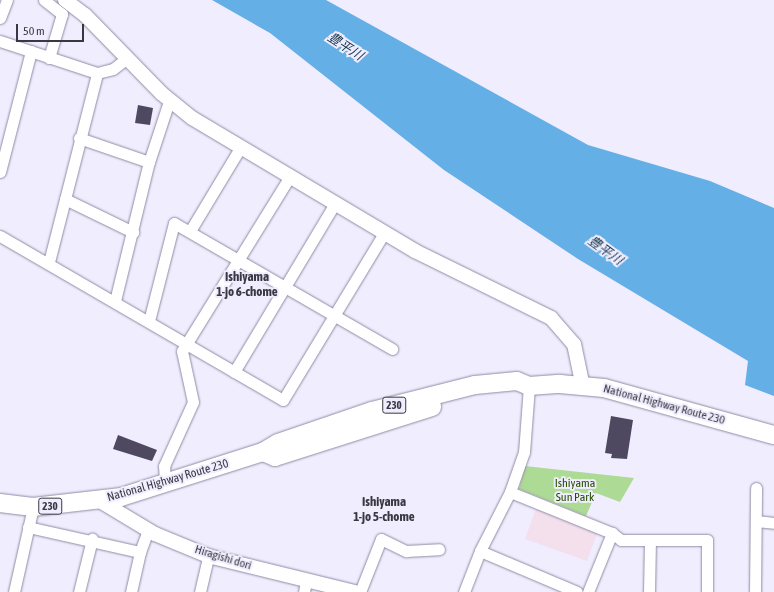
<!DOCTYPE html>
<meta charset="utf-8">
<style>
body{margin:0}
#map{position:relative;width:774px;height:592px;overflow:hidden;background:#f0edfe;font-family:"Asap Condensed","Noto Sans JP",sans-serif}
div>[style]{position:absolute}
[style*='--x']{left:calc(var(--x)*1px);top:calc(var(--y)*1px);width:calc(var(--w)*1px);rotate:calc(var(--a)*1deg)}
.education>*{inset:0;background:#f4dfed}
.green>*{inset:0;background:#adda95}
.water>*{inset:0;background:#64afe6}
.building>*{inset:0;background:#4e4960}
.roads{filter:drop-shadow(0 0 1px #8f8ba4) drop-shadow(0 0 1px #8f8ba4)}
.minor>*{height:11px;margin:-5.5px;padding:0 5.5px;transform-origin:5.5px;border-radius:5.5px;background:#fff}
.tertiary>*{height:14px;margin:-7px;padding:0 7px;transform-origin:7px;border-radius:7px;background:#fff}
.trunk>*{height:18px;margin:-9px;padding:0 9px;transform-origin:9px;border-radius:9px;background:#fff}
span{translate:-50% -50%;white-space:nowrap;text-align:center;line-height:1.15;-webkit-text-stroke:4px #f0edfe;paint-order:stroke}
.shield-label span{padding:1px 3px;background:#f0edfe;border:1px solid;border-radius:3px;-webkit-text-stroke-width:0}
.shield-label{font-size:11px;color:#393742;font-weight:700}
.street-label{font-size:12px;color:#393742}
.park-label{font-size:12px;color:#254e00}
.water-label{font-size:13px;color:#13334a;font-style:italic}
.neighbourhood-label{font-size:13px;color:#393742;font-weight:700}
.scale{position:absolute;left:16px;top:24px;width:68px;height:18px;box-sizing:border-box;border:2px solid #393742;border-top:0;padding-left:5px;font-size:12px;line-height:14px;white-space:nowrap;color:#393742;-webkit-text-stroke:3px #f0edfe;paint-order:stroke}
</style>
<div id="map">
<div class="education">
<div style="clip-path:polygon(537px 506px,599px 528px,587px 561px,525px 539px)"></div>
</div>
<div class="green">
<div style="clip-path:polygon(525px 466px,634px 478px,620px 502px,596px 493px,586px 516px,519px 489px)"></div>
</div>
<div class="water">
<div style="clip-path:polygon(212px 0,326px 0,588px 145px,710px 181px,774px 208px,774px 396px,745px 385px,748px 361px,578px 259px,444px 170px,270px 33px)"></div>
</div>
<div class="building">
<div style="clip-path:polygon(138px 105px,153px 108px,150px 125px,135px 123px)"></div>
<div style="clip-path:polygon(611px 416px,633px 420px,627px 459px,611px 458px,612px 454px,605px 453px)"></div>
<div style="clip-path:polygon(118px 435px,157px 450px,152px 461px,113px 449px)"></div>
</div>
<div class="roads">
<div class="minor">
<div style="--x:44;--y:0;--w:23;--a:38"></div>
<div style="--x:62;--y:14;--w:46;--a:106.5"></div>
<div style="--x:0;--y:18;--w:19;--a:-69"></div>
<div style="--x:0;--y:41;--w:102;--a:18.3"></div>
<div style="--x:97;--y:73;--w:16;--a:-14"></div>
<div style="--x:113;--y:69;--w:16;--a:-38"></div>
<div style="--x:79;--y:138;--w:74;--a:18.9"></div>
<div style="--x:0;--y:172;--w:125;--a:-75.6"></div>
<div style="--x:65;--y:199;--w:76;--a:25.9"></div>
<div style="--x:190;--y:231;--w:97;--a:-58.9"></div>
<div style="--x:0;--y:236;--w:327;--a:30.1"></div>
<div style="--x:283;--y:400;--w:195;--a:-58.8"></div>
<div style="--x:49;--y:262;--w:195;--a:-75.7"></div>
<div style="--x:115;--y:301;--w:143;--a:-76.3"></div>
<div style="--x:149;--y:162;--w:64;--a:-71.8"></div>
<div style="--x:149;--y:321;--w:101;--a:-75.7"></div>
<div style="--x:174;--y:223;--w:252;--a:30"></div>
<div style="--x:234;--y:372;--w:197;--a:-59.1"></div>
<div style="--x:529;--y:386;--w:66;--a:94.3"></div>
<div style="--x:524;--y:452;--w:42;--a:109.3"></div>
<div style="--x:510;--y:492;--w:66;--a:117"></div>
<div style="--x:480;--y:551;--w:105;--a:22.9"></div>
<div style="--x:165;--y:483;--w:17;--a:-93"></div>
<div style="--x:164;--y:466;--w:70;--a:-65.6"></div>
<div style="--x:193;--y:402;--w:52;--a:-102.2"></div>
<div style="--x:182;--y:351;--w:203;--a:-58.3"></div>
<div style="--x:510;--y:492;--w:110;--a:21.9"></div>
<div style="--x:612;--y:533;--w:11;--a:38"></div>
<div style="--x:621;--y:540;--w:86;--a:0"></div>
<div style="--x:707;--y:540;--w:52;--a:90"></div>
<div style="--x:756;--y:521;--w:18;--a:6"></div>
<div style="--x:28;--y:527;--w:115;--a:12.6"></div>
<div style="--x:140;--y:552;--w:23;--a:-70"></div>
<div style="--x:14;--y:592;--w:87;--a:-77.4"></div>
<div style="--x:79;--y:592;--w:55;--a:-76.2"></div>
<div style="--x:131;--y:592;--w:41;--a:-77.3"></div>
<div style="--x:200;--y:592;--w:37;--a:-77"></div>
<div style="--x:304;--y:592;--w:11;--a:-80"></div>
<div style="--x:360;--y:592;--w:57;--a:-68.4"></div>
<div style="--x:381;--y:539;--w:28;--a:26"></div>
<div style="--x:406;--y:551;--w:33;--a:-3"></div>
<div style="--x:464;--y:592;--w:44;--a:-68.7"></div>
<div style="--x:588;--y:592;--w:64;--a:-67.9"></div>
<div style="--x:649;--y:592;--w:52;--a:-88.9"></div>
<div style="--x:755;--y:592;--w:104;--a:-89.4"></div>
</div>
<div class="tertiary">
<div style="--x:65;--y:0;--w:25;--a:37"></div>
<div style="--x:85;--y:15;--w:109;--a:45.7"></div>
<div style="--x:161;--y:93;--w:40;--a:39"></div>
<div style="--x:192;--y:118;--w:260;--a:30.8"></div>
<div style="--x:415;--y:251;--w:152;--a:26.2"></div>
<div style="--x:551;--y:318;--w:35;--a:49"></div>
<div style="--x:574;--y:344;--w:44;--a:78.2"></div>
<div style="--x:100;--y:501;--w:64;--a:31"></div>
<div style="--x:155;--y:534;--w:57;--a:22.5"></div>
<div style="--x:208;--y:556;--w:151;--a:13.8"></div>
</div>
<div class="trunk">
<div style="--x:263;--y:452;--w:13;--a:23"></div>
<div style="--x:275;--y:457;--w:165;--a:-17.7"></div>
<div style="--x:0;--y:503;--w:33;--a:7"></div>
<div style="--x:33;--y:507;--w:89;--a:-6.5"></div>
<div style="--x:121;--y:497;--w:149;--a:-17.6"></div>
<div style="--x:263;--y:452;--w:17;--a:-31"></div>
<div style="--x:278;--y:443;--w:99;--a:-18.8"></div>
<div style="--x:372;--y:411;--w:106;--a:-14.2"></div>
<div style="--x:475;--y:385;--w:42;--a:-5.4"></div>
<div style="--x:517;--y:381;--w:13;--a:23"></div>
<div style="--x:529;--y:386;--w:31;--a:-4"></div>
<div style="--x:560;--y:384;--w:44;--a:5.2"></div>
<div style="--x:604;--y:388;--w:176;--a:15.5"></div>
</div>
</div>
<div class="shield-label">
<span style="left:394px;top:405px">230</span>
<span style="left:50px;top:506px">230</span>
</div>
<div class="street-label">
<span style="left:664px;top:405px;rotate:15deg">National Highway Route 230</span>
<span style="left:168px;top:481px;rotate:-16deg">National Highway Route 230</span>
<span style="left:223px;top:558px;rotate:17deg">Hiragishi dori</span>
</div>
<div class="park-label">
<span style="left:575px;top:491px">Ishiyama<br>Sun Park</span>
</div>
<div class="water-label">
<span style="left:345px;top:47px;rotate:33deg">豊平川</span>
<span style="left:605px;top:251px;rotate:36deg">豊平川</span>
</div>
<div class="neighbourhood-label">
<span style="left:247px;top:285px">Ishiyama<br>1-jo 6-chome</span>
<span style="left:384px;top:510px">Ishiyama<br>1-jo 5-chome</span>
</div>
<div class="scale">50 m</div>
</div>
